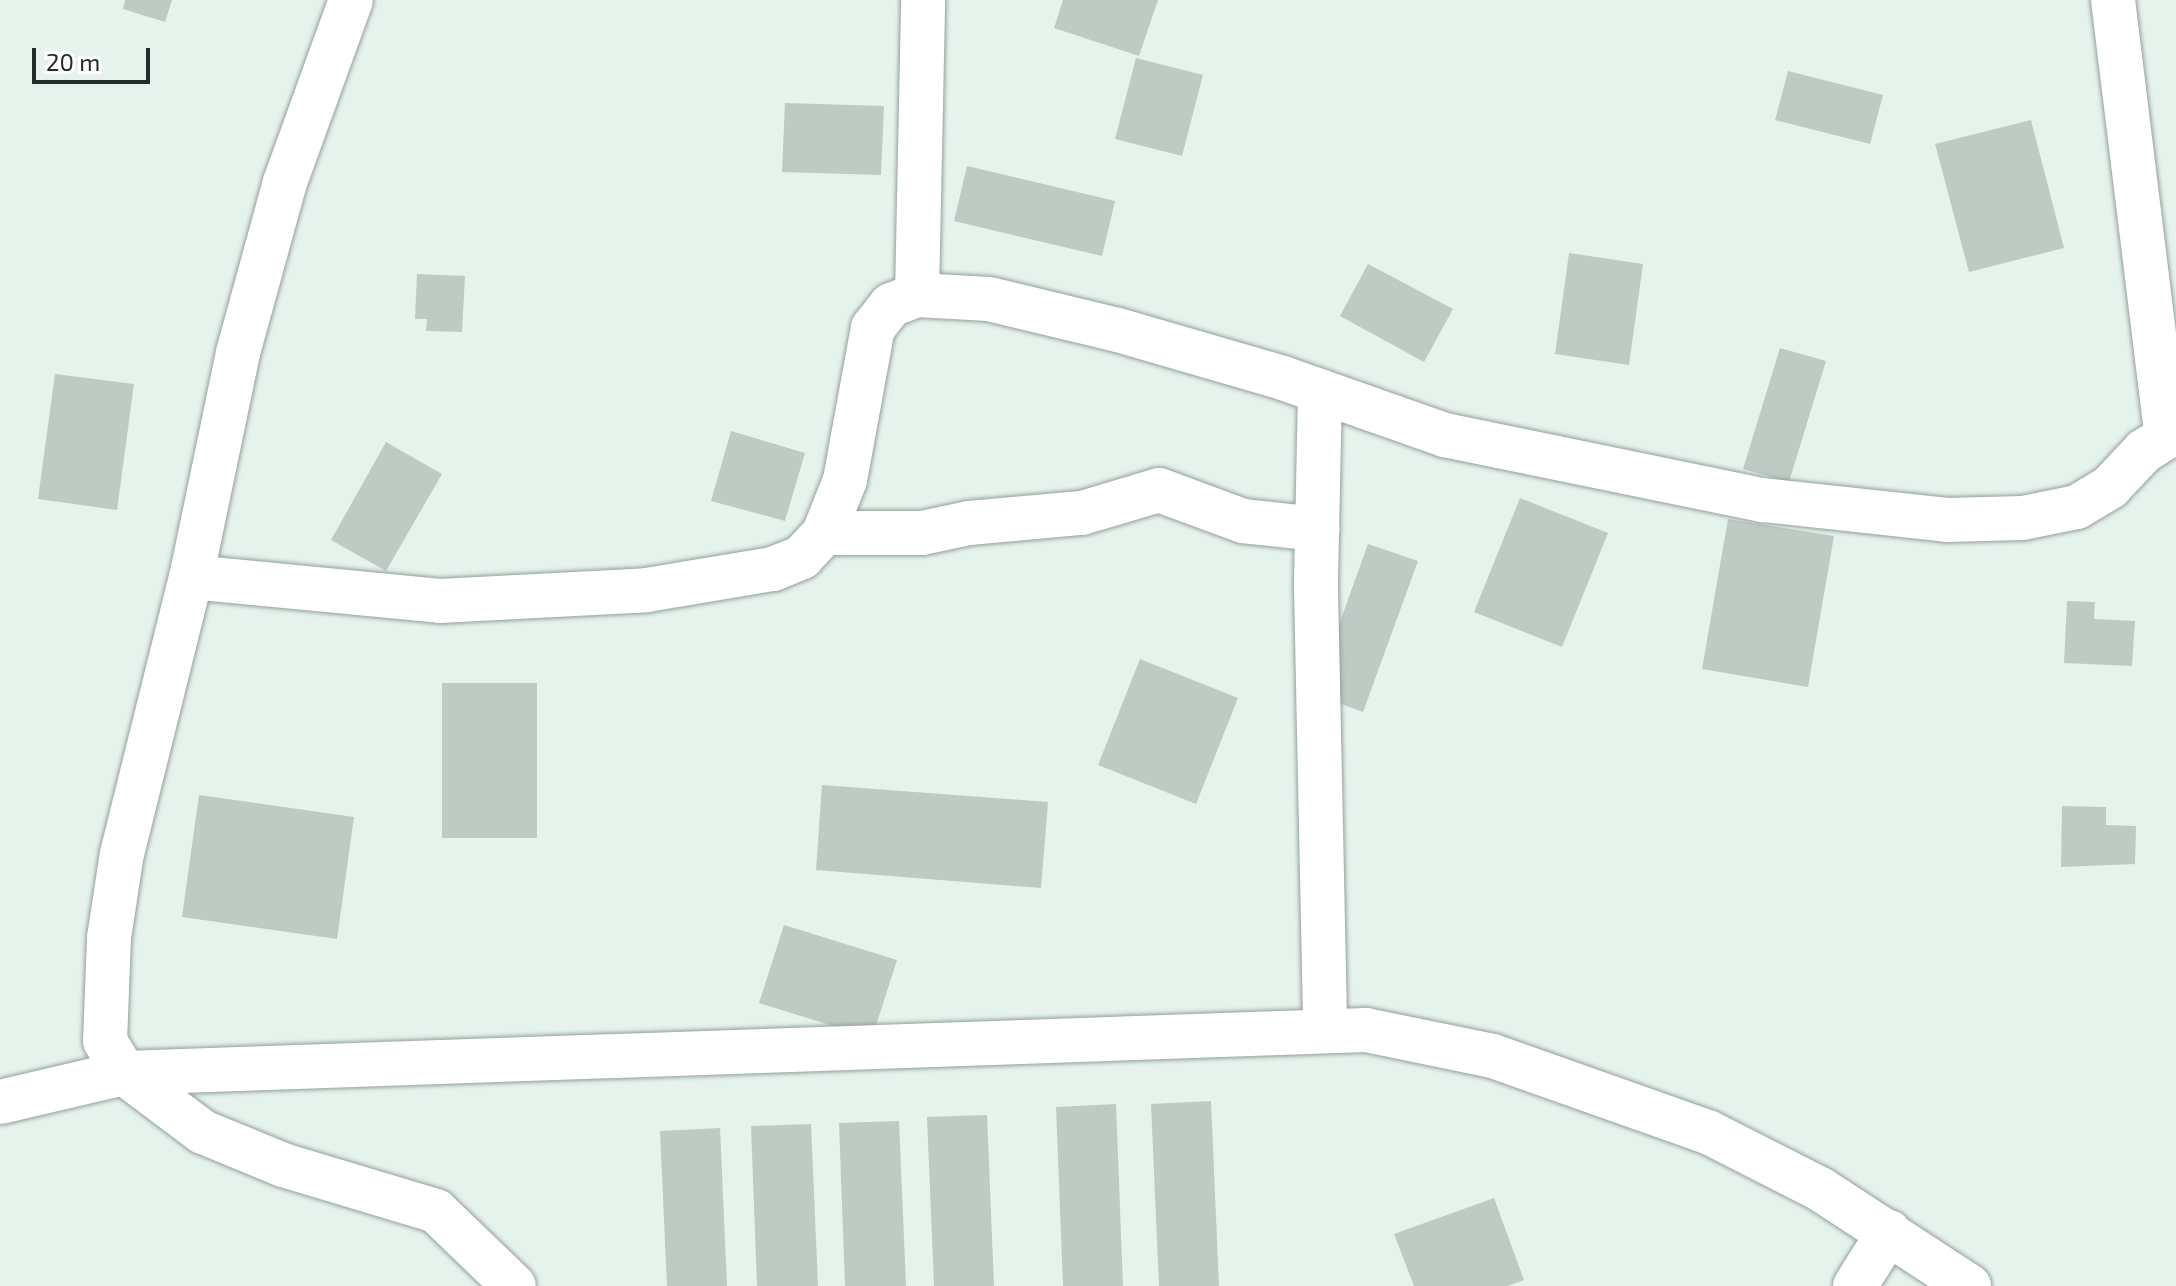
<!DOCTYPE html>
<style>
body{margin:0}
#map{position:relative;width:2176px;height:1286px;overflow:hidden;background:#e5f3ec;font-family:"Exo 2",sans-serif}
div>[style]{position:absolute}
[style*='--x']{left:calc(var(--x)*1px);top:calc(var(--y)*1px);width:calc(var(--w)*1px);rotate:calc(var(--a)*1deg)}
.building>*{inset:0;background:#becbc4}
.roads{filter:drop-shadow(0 0 2px #93a09a) drop-shadow(0 0 2px #93a09a)}
.minor>*{height:44px;margin:-22px;padding:0 22px;transform-origin:22px;border-radius:22px;background:#fff}
span{translate:-50% -50%;white-space:nowrap;text-align:center;line-height:1.15;-webkit-text-stroke:6px #fff;paint-order:stroke}
.scale{position:absolute;left:32px;top:48px;width:118px;height:36px;box-sizing:border-box;border:4px solid #252b28;border-top:0;padding-left:10px;font-size:24px;line-height:28px;white-space:nowrap;color:#252b28;-webkit-text-stroke:6px #fff;paint-order:stroke}
</style>
<div id="map">
<div class="building">
<div style="clip-path:polygon(125px 0,172px 0,165px 22px,123px 9px)"></div>
<div style="clip-path:polygon(1063px 0,1158px 0,1139px 56px,1054px 28px)"></div>
<div style="clip-path:polygon(1136px 58px,1203px 75px,1182px 156px,1115px 139px)"></div>
<div style="clip-path:polygon(1788px 71px,1883px 95px,1870px 144px,1775px 120px)"></div>
<div style="clip-path:polygon(785px 103px,884px 106px,881px 175px,782px 172px)"></div>
<div style="clip-path:polygon(2031px 120px,2064px 248px,1969px 272px,1935px 144px)"></div>
<div style="clip-path:polygon(967px 166px,1115px 201px,1102px 256px,954px 221px)"></div>
<div style="clip-path:polygon(1569px 253px,1643px 264px,1629px 365px,1555px 354px)"></div>
<div style="clip-path:polygon(1368px 264px,1453px 309px,1424px 362px,1340px 316px)"></div>
<div style="clip-path:polygon(417px 274px,465px 276px,462px 332px,426px 331px,427px 319px,415px 319px)"></div>
<div style="clip-path:polygon(1780px 348px,1826px 361px,1789px 482px,1743px 469px)"></div>
<div style="clip-path:polygon(55px 374px,134px 384px,117px 510px,38px 499px)"></div>
<div style="clip-path:polygon(731px 431px,805px 453px,785px 521px,711px 501px)"></div>
<div style="clip-path:polygon(386px 442px,442px 474px,386px 571px,331px 540px)"></div>
<div style="clip-path:polygon(1520px 498px,1608px 533px,1562px 647px,1474px 612px)"></div>
<div style="clip-path:polygon(1728px 519px,1834px 536px,1808px 687px,1702px 669px)"></div>
<div style="clip-path:polygon(1368px 544px,1418px 561px,1363px 712px,1314px 694px)"></div>
<div style="clip-path:polygon(2067px 601px,2095px 602px,2094px 619px,2135px 621px,2132px 666px,2064px 663px)"></div>
<div style="clip-path:polygon(1140px 659px,1238px 698px,1196px 804px,1098px 765px)"></div>
<div style="clip-path:polygon(442px 683px,537px 683px,537px 838px,442px 838px)"></div>
<div style="clip-path:polygon(822px 785px,1048px 802px,1041px 888px,816px 870px)"></div>
<div style="clip-path:polygon(199px 795px,354px 817px,337px 939px,182px 917px)"></div>
<div style="clip-path:polygon(2062px 806px,2106px 807px,2106px 825px,2136px 826px,2135px 864px,2061px 867px)"></div>
<div style="clip-path:polygon(784px 925px,897px 960px,872px 1038px,759px 1003px)"></div>
<div style="clip-path:polygon(1211px 1101px,1219px 1286px,1159px 1286px,1151px 1104px)"></div>
<div style="clip-path:polygon(1116px 1104px,1123px 1286px,1063px 1286px,1056px 1107px)"></div>
<div style="clip-path:polygon(987px 1115px,994px 1286px,934px 1286px,927px 1117px)"></div>
<div style="clip-path:polygon(899px 1121px,906px 1286px,845px 1286px,839px 1123px)"></div>
<div style="clip-path:polygon(811px 1124px,818px 1286px,757px 1286px,751px 1126px)"></div>
<div style="clip-path:polygon(720px 1128px,727px 1286px,667px 1286px,660px 1131px)"></div>
<div style="clip-path:polygon(1494px 1198px,1524px 1280px,1508px 1286px,1414px 1286px,1394px 1234px)"></div>
</div>
<div class="roads">
<div class="minor">
<div style="--x:351;--y:0;--w:194;--a:109.9"></div>
<div style="--x:285;--y:182;--w:177;--a:105.4"></div>
<div style="--x:238;--y:353;--w:229;--a:101.8"></div>
<div style="--x:191;--y:577;--w:284;--a:104"></div>
<div style="--x:122;--y:853;--w:86;--a:98.7"></div>
<div style="--x:109;--y:938;--w:103;--a:92.2"></div>
<div style="--x:105;--y:1041;--w:37;--a:59"></div>
<div style="--x:124;--y:1073;--w:99;--a:36.8"></div>
<div style="--x:203;--y:1132;--w:87;--a:22.4"></div>
<div style="--x:283;--y:1165;--w:160;--a:16.7"></div>
<div style="--x:436;--y:1211;--w:108;--a:43.9"></div>
<div style="--x:2113;--y:0;--w:436;--a:83"></div>
<div style="--x:917;--y:295;--w:295;--a:-88.8"></div>
<div style="--x:1320;--y:391;--w:198;--a:91.2"></div>
<div style="--x:1316;--y:589;--w:439;--a:88.8"></div>
<div style="--x:824;--y:533;--w:98;--a:0"></div>
<div style="--x:922;--y:533;--w:48;--a:-12"></div>
<div style="--x:969;--y:523;--w:113;--a:-5.1"></div>
<div style="--x:1082;--y:513;--w:80;--a:-16.6"></div>
<div style="--x:1159;--y:490;--w:90;--a:20.3"></div>
<div style="--x:1243;--y:521;--w:75;--a:6.1"></div>
<div style="--x:191;--y:577;--w:250;--a:5.5"></div>
<div style="--x:440;--y:601;--w:207;--a:-3"></div>
<div style="--x:647;--y:590;--w:128;--a:-9.5"></div>
<div style="--x:773;--y:569;--w:31;--a:-22"></div>
<div style="--x:802;--y:557;--w:33;--a:-47"></div>
<div style="--x:824;--y:533;--w:57;--a:-68.4"></div>
<div style="--x:845;--y:480;--w:155;--a:-79.6"></div>
<div style="--x:873;--y:328;--w:29;--a:-52"></div>
<div style="--x:891;--y:305;--w:28;--a:-21"></div>
<div style="--x:917;--y:295;--w:72;--a:3.2"></div>
<div style="--x:989;--y:299;--w:133;--a:13.5"></div>
<div style="--x:1118;--y:330;--w:172;--a:16.2"></div>
<div style="--x:1283;--y:378;--w:172;--a:19.4"></div>
<div style="--x:1445;--y:435;--w:325;--a:11.6"></div>
<div style="--x:1763;--y:500;--w:185;--a:6.2"></div>
<div style="--x:1947;--y:520;--w:76;--a:-1.5"></div>
<div style="--x:2023;--y:518;--w:55;--a:-11.5"></div>
<div style="--x:2077;--y:507;--w:39;--a:-31"></div>
<div style="--x:2110;--y:487;--w:50;--a:-46.6"></div>
<div style="--x:2144;--y:451;--w:38;--a:-32"></div>
<div style="--x:0;--y:1102;--w:127;--a:-13.2"></div>
<div style="--x:124;--y:1073;--w:1243;--a:-1.98"></div>
<div style="--x:1366;--y:1030;--w:130;--a:11.6"></div>
<div style="--x:1493;--y:1056;--w:228;--a:19.5"></div>
<div style="--x:1708;--y:1132;--w:126;--a:27"></div>
<div style="--x:1820;--y:1189;--w:178;--a:33.1"></div>
<div style="--x:1855;--y:1286;--w:64;--a:-57.8"></div>
</div>
</div>
<div class="scale">20 m</div>
</div>
